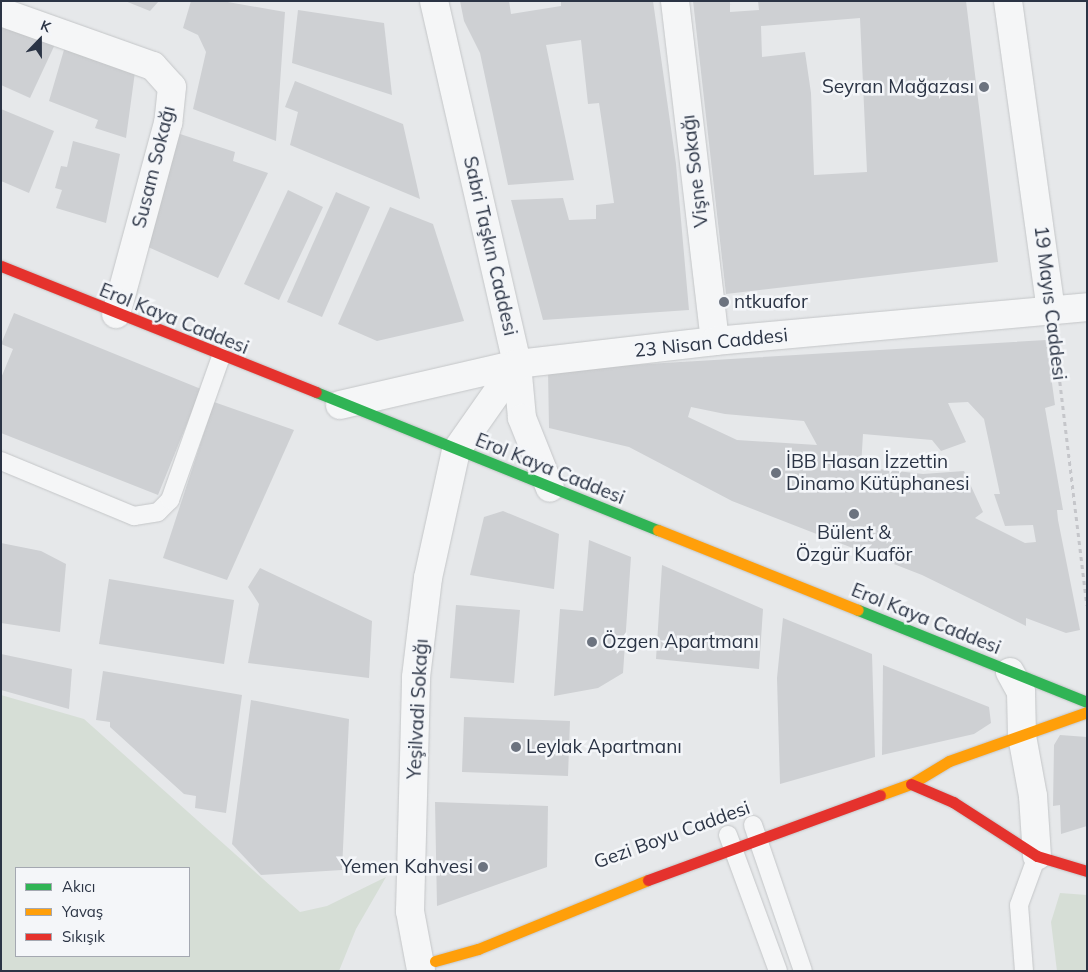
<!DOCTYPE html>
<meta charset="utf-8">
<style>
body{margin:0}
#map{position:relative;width:1088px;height:972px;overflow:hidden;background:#e6e8ea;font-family:Mulish,sans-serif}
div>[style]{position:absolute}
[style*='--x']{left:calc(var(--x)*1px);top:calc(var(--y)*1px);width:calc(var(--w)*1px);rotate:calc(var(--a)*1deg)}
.green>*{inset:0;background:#d6ded6}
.building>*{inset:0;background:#ced0d3}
.path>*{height:3px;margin-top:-1.5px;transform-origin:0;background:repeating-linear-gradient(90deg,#c5c6ca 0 4px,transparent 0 8px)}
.roads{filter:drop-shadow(0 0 1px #c4c6c8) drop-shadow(0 0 1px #c4c6c8)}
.lane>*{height:18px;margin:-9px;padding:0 9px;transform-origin:9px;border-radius:9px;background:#f5f6f7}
.street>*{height:28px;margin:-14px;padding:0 14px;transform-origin:14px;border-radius:14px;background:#f5f6f7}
.fast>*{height:11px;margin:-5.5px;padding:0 5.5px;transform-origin:5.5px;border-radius:5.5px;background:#30b455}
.slow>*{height:11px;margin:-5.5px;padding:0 5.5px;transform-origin:5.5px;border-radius:5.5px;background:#ff9f0a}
.jam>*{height:11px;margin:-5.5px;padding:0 5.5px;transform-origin:5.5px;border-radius:5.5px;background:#e5322d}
.dots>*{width:14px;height:14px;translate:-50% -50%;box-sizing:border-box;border:2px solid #f4f6f9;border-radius:50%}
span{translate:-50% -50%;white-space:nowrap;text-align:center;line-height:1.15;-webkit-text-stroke:5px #f4f6f9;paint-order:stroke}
.poi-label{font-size:19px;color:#2b3445}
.right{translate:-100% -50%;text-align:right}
.left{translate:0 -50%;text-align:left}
.street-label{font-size:19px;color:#2b3445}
.frame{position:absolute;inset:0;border:2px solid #2b3445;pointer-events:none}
.legend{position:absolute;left:15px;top:867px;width:175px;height:90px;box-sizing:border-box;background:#f4f6f9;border:1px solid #a4a8b1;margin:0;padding:6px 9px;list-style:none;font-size:15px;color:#2b3445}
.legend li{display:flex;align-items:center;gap:10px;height:25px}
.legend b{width:25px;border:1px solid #a4a8b1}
.north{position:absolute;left:15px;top:15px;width:50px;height:50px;-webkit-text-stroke:4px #f4f6f9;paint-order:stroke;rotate:22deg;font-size:14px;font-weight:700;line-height:20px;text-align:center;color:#2b3445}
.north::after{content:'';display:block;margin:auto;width:18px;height:22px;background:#2b3445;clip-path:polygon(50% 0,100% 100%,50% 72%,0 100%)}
</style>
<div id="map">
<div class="green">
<div style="clip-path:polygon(evenodd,1px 695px,84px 719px,300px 912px,327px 906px,386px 877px,356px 929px,339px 971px,1px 971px,1px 695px,16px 868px,189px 868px,189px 956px,16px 956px,16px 868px)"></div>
<div style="clip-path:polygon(1060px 893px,1087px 895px,1087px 971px,1057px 971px,1051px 922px)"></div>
</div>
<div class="building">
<div style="clip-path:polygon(125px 1px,159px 1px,150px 11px)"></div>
<div style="clip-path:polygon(191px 1px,222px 1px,285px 12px,276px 141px,193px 109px,206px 52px,198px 35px,183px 28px)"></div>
<div style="clip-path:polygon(460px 1px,509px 1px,511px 14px,561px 6px,561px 1px,653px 1px,676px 164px,689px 310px,543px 320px,511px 200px,563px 198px,569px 220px,596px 219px,596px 205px,614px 203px,599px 103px,588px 104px,581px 40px,546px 45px,574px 180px,508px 185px,480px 53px,464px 21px)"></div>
<div style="clip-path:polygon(evenodd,693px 1px,730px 1px,730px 12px,759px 10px,758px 1px,966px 1px,998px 262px,726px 294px,693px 1px,860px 18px,867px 172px,814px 175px,811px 93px,805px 52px,762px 57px,761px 26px,860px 18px)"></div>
<div style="clip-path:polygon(298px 10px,384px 23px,392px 95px,292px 63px)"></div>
<div style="clip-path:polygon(1px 15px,57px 40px,30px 98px,1px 85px)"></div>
<div style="clip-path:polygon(66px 43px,135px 72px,126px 138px,95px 128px,98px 120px,49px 101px)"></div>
<div style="clip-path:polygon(295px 81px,403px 124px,420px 199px,290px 145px,298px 112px,285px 107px)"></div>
<div style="clip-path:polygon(1px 109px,54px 131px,29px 193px,1px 181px)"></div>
<div style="clip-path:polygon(177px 133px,235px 152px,233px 161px,268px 173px,218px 278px,148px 247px)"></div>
<div style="clip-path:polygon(73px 141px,120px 154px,106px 223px,56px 208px,62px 190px,55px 188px,61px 166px,67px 167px)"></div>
<div style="clip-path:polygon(288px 190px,323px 207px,279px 300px,244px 284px)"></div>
<div style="clip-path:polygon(336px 192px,370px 207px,322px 317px,287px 302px)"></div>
<div style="clip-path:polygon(390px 207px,433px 224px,464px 321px,377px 341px,338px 324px)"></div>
<div style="clip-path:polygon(14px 313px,201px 389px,158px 495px,1px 433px,1px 378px,13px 349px,1px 344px)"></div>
<div style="clip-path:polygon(evenodd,1046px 340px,1055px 405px,1045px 408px,1063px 510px,1057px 510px,1058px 520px,1080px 630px,1066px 633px,1026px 618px,1026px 626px,922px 575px,732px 501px,629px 447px,549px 428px,548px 370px,1046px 340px,968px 402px,984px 419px,1000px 494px,994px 494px,1005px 526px,1033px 525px,1036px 542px,1025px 543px,975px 518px,983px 512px,964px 471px,923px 474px,861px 467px,863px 434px,932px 440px,941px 451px,966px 442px,948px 403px,968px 402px,1046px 340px,691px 407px,725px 414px,804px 421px,817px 445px,737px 440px,688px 417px,691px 407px)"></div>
<div style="clip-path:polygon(214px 402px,294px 430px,227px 580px,163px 558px)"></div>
<div style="clip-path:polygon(503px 511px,559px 534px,554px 589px,470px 575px,484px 517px)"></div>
<div style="clip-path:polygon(589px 540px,631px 557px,623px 673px,598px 688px,554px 696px,560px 609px,583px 611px)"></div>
<div style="clip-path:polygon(1px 543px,41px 551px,66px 564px,60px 632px,1px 623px)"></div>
<div style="clip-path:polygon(662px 565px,763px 609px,759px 669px,656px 659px)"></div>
<div style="clip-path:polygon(260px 568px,372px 621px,369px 678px,248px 663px,259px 604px,248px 587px)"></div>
<div style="clip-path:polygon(109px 579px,234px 600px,224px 664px,99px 644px)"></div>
<div style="clip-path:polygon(456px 605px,520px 610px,514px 683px,450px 678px)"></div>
<div style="clip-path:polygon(783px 618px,872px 654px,875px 757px,780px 784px,777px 678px)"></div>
<div style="clip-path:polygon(1px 654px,72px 669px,69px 709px,1px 690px)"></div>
<div style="clip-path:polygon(883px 665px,989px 707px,991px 723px,974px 734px,882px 755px)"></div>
<div style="clip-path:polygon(103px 671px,242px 695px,226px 813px,195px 808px,196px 796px,184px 794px,110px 727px,110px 722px,96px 720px)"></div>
<div style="clip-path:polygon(251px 700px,349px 719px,342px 870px,261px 875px,232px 844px)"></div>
<div style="clip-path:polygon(464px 717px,570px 721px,568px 776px,462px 772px)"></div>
<div style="clip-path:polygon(1060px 735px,1087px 737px,1087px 826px,1061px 834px,1060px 805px,1053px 806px,1054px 745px)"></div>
<div style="clip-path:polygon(435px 802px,548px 806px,547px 867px,437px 906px)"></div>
</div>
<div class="path">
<div style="--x:1055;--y:342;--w:265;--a:83.1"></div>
</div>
<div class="roads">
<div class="lane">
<div style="--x:1;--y:461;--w:144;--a:22.5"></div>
<div style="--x:134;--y:516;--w:24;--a:-9"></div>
<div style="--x:158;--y:512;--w:17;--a:-45"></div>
<div style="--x:170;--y:500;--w:152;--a:-70.4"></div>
<div style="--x:753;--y:825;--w:154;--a:71.1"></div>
<div style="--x:728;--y:835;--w:145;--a:69.8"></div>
<div style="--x:1024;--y:971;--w:66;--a:-94.3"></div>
<div style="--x:1019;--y:905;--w:52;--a:-69.8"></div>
</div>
<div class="street">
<div style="--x:434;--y:1;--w:372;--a:77.1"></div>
<div style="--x:517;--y:364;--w:54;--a:84.7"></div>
<div style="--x:522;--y:418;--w:75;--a:68.2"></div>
<div style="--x:675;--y:1;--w:342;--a:83.3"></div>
<div style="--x:1008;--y:1;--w:314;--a:82.1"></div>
<div style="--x:1;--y:12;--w:161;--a:19.6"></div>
<div style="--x:153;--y:66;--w:28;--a:48"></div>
<div style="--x:172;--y:87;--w:36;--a:96"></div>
<div style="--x:168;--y:123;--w:198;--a:105.2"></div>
<div style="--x:340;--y:405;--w:182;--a:-13"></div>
<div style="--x:517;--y:364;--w:199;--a:-6.6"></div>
<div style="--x:715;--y:341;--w:374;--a:-5.2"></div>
<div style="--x:1010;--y:672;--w:23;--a:61"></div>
<div style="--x:1021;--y:692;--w:44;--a:88.7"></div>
<div style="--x:1022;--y:736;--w:61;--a:79.6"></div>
<div style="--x:1033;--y:796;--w:60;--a:86.2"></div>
<div style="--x:421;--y:970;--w:60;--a:-100.6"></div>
<div style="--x:410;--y:911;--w:234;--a:-88.5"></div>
<div style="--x:416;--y:677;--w:100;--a:-83.1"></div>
<div style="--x:428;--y:578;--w:130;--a:-77.6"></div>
<div style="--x:456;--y:451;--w:106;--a:-55"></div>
</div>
<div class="fast">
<div style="--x:316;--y:392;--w:369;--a:22"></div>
<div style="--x:858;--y:610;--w:247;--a:21.9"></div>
</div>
<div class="slow">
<div style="--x:658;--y:530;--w:215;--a:21.8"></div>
<div style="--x:880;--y:795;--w:33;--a:-20"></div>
<div style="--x:911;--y:784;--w:44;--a:-31.2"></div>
<div style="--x:949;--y:761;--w:146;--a:-19.5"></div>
<div style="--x:435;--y:961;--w:45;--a:-15.6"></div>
<div style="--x:478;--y:949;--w:183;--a:-22.1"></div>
</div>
<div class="jam">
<div style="--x:1;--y:266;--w:339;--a:21.8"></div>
<div style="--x:911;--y:784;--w:46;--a:23.2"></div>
<div style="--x:953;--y:802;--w:100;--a:32.7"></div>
<div style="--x:1037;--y:856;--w:52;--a:16.7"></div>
<div style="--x:648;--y:880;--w:247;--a:-20.1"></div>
</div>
</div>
<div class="dots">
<div style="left:984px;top:87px;background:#6c737f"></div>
<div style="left:724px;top:302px;background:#6c737f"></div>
<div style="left:776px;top:473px;background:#6c737f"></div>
<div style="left:854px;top:514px;background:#6c737f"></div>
<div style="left:592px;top:642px;background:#6c737f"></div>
<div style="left:516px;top:747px;background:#6c737f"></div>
<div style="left:483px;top:867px;background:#6c737f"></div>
</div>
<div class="poi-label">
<span class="right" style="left:974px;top:87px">Seyran Mağazası</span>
<span class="left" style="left:734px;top:302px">ntkuafor</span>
<span class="left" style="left:786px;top:473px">İBB Hasan İzzettin<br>Dinamo Kütüphanesi</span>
<span style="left:854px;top:544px">Bülent &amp;<br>Özgür Kuaför</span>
<span class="left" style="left:602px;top:642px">Özgen Apartmanı</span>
<span class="left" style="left:526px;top:747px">Leylak Apartmanı</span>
<span class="right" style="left:473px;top:867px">Yemen Kahvesi</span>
</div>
<div class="street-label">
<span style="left:154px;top:167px;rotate:-76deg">Susam Sokağı</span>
<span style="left:695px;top:171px;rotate:-97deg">Vişne Sokağı</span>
<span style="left:490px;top:246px;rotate:77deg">Sabri Taşkın Caddesi</span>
<span style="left:1050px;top:303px;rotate:83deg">19 Mayıs Caddesi</span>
<span style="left:174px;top:319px;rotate:22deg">Erol Kaya Caddesi</span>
<span style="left:711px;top:343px;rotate:-6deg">23 Nisan Caddesi</span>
<span style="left:550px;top:469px;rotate:22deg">Erol Kaya Caddesi</span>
<span style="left:926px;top:619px;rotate:22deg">Erol Kaya Caddesi</span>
<span style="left:418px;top:709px;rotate:-87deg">Yeşilvadi Sokağı</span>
<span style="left:672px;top:835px;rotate:-20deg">Gezi Boyu Caddesi</span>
</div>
<div class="frame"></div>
<ul class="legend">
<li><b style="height:6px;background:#30b455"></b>Akıcı</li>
<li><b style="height:6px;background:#ff9f0a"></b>Yavaş</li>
<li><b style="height:6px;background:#e5322d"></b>Sıkışık</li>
</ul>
<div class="north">K</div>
</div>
